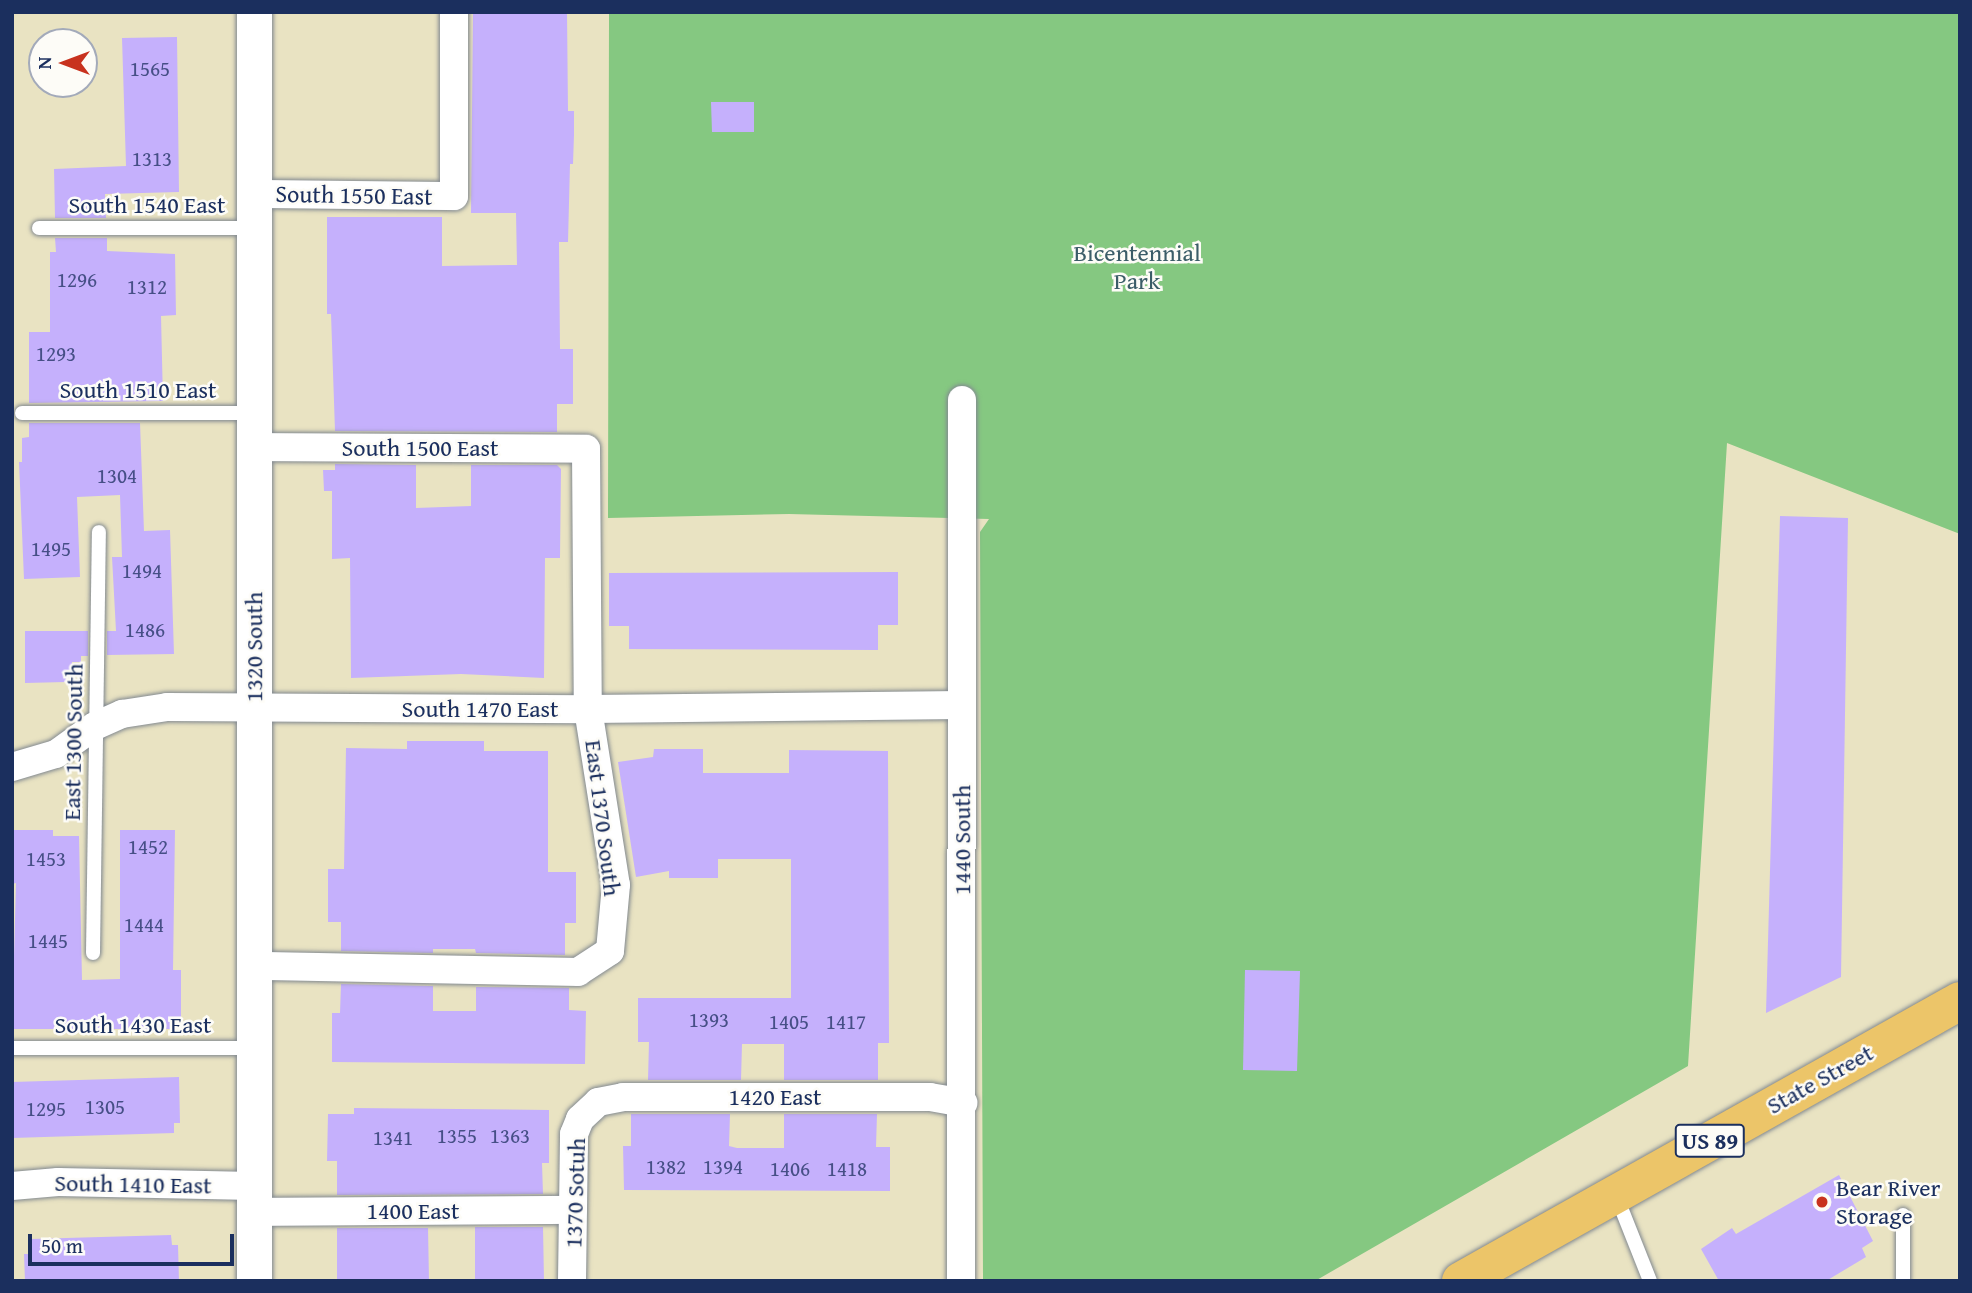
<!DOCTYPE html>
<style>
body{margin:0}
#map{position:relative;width:1972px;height:1293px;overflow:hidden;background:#e9e3c2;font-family:"Gentium Book Plus",serif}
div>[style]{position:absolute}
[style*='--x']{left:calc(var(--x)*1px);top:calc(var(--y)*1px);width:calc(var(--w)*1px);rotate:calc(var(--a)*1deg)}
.green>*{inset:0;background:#85c881}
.building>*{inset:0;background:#c5b0fc}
.roads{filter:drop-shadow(0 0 2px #828990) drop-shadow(0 0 2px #828990)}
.service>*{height:14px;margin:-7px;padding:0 7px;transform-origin:7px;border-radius:7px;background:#fff}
.minor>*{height:28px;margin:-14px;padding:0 14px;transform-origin:14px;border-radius:14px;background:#fff}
.tertiary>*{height:35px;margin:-17.5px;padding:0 17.5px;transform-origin:17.5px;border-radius:17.5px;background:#fff}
.primary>*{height:38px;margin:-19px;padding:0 19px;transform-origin:19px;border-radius:19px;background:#ecc569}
.dots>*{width:19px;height:19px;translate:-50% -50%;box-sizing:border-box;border:4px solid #fdfcf7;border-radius:50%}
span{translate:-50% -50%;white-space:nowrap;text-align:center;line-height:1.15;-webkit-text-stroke:5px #fdfcf7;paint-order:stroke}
.number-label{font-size:21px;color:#464f86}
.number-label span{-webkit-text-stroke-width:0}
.shield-label span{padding:2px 5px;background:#fdfcf7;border:2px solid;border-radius:5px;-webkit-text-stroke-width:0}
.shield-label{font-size:23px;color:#1b2f5e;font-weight:700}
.street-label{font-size:24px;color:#1b2f5e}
.park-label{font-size:24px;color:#3b5d68}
.poi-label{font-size:24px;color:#1b2f5e}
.left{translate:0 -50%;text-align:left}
.frame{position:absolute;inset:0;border:14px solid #1b2f5e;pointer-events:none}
.north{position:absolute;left:28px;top:28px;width:70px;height:70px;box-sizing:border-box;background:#fdfcf7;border:2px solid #a3aaba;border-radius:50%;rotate:270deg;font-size:19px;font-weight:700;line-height:28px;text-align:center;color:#1b2f5e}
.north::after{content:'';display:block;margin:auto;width:24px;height:32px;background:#c8321e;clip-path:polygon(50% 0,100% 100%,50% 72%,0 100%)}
.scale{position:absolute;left:28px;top:1234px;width:206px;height:32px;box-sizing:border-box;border:4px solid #1b2f5e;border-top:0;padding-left:9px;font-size:21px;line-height:24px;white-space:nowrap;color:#1b2f5e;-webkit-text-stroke:5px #fdfcf7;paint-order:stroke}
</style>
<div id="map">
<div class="green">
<div style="clip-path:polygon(609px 12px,1960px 12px,1960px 534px,1727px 443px,1688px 1066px,1315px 1281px,983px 1281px,980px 532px,989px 519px,789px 514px,608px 518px)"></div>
</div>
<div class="building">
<div style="clip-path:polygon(473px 12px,567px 12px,568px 111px,574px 111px,574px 135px,573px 164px,570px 164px,568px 242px,559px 242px,560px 349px,573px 349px,573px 404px,557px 404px,557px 432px,335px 431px,331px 314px,327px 314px,327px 217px,442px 217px,442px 266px,517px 265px,516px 213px,471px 213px)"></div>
<div style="clip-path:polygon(177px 37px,179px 192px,105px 194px,106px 218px,55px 218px,54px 169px,126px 166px,122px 38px)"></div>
<div style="clip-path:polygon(711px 102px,754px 102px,754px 132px,712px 132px)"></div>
<div style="clip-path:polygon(55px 238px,107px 238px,107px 251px,175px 254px,176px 315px,161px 316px,163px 401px,29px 403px,29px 332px,50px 332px,50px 252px,56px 252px)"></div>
<div style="clip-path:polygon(29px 423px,140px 423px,144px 531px,170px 530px,174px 654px,107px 655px,107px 631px,116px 631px,112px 557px,122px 557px,120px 495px,77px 497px,80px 577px,24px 579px,19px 462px,22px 462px,22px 438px,29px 437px)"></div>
<div style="clip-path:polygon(335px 464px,416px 465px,416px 508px,471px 506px,471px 465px,557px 465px,561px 469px,560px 558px,545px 558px,544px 678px,461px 674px,351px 678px,350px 558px,332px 559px,332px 491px,324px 491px,323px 470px,335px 470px)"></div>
<div style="clip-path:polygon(1780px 516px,1848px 518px,1841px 977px,1766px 1013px)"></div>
<div style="clip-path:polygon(898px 572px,898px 625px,878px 625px,878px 650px,629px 649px,629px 626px,609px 626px,609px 573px)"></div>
<div style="clip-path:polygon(25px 631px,88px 631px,88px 656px,81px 656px,81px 662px,72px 662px,72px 670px,66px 670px,66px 682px,25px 683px)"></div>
<div style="clip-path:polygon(407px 741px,484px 741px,484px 751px,548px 751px,548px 872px,576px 872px,576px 923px,565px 923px,565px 955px,476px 953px,475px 949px,433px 949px,433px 953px,341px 951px,341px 922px,328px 922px,328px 869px,344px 869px,346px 748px,407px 749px)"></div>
<div style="clip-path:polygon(654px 749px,703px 749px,703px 773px,789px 773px,789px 750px,888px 751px,889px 1043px,878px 1043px,878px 1080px,784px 1080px,784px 1044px,742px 1044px,741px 1080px,648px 1080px,649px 1042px,638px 1042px,638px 998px,791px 998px,791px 859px,718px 859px,718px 878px,669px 878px,669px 871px,636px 877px,618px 762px,653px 757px)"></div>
<div style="clip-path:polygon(12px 830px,53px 830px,53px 836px,79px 836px,82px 980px,120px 979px,120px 830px,175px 830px,173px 970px,181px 970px,181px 1029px,12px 1029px,16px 883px,12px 884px)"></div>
<div style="clip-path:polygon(1245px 970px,1300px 971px,1297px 1071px,1243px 1070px)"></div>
<div style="clip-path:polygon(341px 984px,433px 986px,433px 1011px,476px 1011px,476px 987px,569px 988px,569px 1010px,586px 1011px,585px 1064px,332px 1062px,332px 1013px,340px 1013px)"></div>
<div style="clip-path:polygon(179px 1077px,180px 1123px,174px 1123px,174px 1133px,12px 1138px,12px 1082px)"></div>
<div style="clip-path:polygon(354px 1108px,549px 1110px,549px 1163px,542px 1163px,543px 1194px,337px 1195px,337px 1161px,327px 1161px,328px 1114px,354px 1114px)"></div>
<div style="clip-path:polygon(631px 1114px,730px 1114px,729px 1146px,737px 1148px,784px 1148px,784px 1114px,877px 1114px,876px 1147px,890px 1147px,890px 1191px,624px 1190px,623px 1146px,631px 1146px)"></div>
<div style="clip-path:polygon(1839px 1175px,1873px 1241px,1862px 1248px,1866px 1257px,1826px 1281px,1719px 1281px,1701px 1249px,1732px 1228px,1736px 1234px)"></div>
<div style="clip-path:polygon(475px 1227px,543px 1227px,544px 1281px,475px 1281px)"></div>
<div style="clip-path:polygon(337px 1228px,428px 1228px,429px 1281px,337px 1281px)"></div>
<div style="clip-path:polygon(171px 1235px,172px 1245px,178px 1245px,179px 1281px,25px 1281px,24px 1254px,31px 1254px,31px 1239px)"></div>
</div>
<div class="roads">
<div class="service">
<div style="--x:39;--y:228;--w:214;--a:0"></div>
<div style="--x:22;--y:413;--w:231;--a:0"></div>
<div style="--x:93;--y:953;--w:421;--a:-89.2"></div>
<div style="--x:12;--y:1048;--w:241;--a:0"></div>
<div style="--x:1616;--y:1195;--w:92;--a:68.4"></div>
<div style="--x:1903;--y:1281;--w:66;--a:-90"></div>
</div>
<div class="minor">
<div style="--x:254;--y:194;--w:200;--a:0.6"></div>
<div style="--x:454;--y:196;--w:184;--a:-90"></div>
<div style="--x:254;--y:447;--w:332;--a:0.3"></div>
<div style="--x:586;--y:449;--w:260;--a:89.6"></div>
<div style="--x:588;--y:709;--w:178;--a:81"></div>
<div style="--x:616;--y:885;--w:66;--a:95.2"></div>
<div style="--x:610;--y:951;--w:38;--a:147"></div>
<div style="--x:578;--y:972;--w:324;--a:-178.9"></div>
<div style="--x:12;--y:767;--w:46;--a:-16.5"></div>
<div style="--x:56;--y:754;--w:48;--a:-35.7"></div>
<div style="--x:95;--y:726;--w:30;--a:-24"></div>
<div style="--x:122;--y:714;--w:46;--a:-8.8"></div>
<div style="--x:167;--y:707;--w:421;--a:0.3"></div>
<div style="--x:588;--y:709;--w:373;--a:-0.6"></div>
<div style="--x:12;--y:1186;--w:46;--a:-5"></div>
<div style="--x:58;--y:1182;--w:196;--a:1.2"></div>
<div style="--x:254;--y:1212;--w:319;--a:-0.4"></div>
<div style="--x:572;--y:1281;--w:147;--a:-89.2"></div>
<div style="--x:574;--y:1134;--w:16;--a:-68"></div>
<div style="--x:580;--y:1119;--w:25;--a:-43"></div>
<div style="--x:598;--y:1102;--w:25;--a:-11"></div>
<div style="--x:623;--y:1097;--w:307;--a:0"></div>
<div style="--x:930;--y:1097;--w:34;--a:10"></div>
<div style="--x:961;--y:1281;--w:881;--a:-89.93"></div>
</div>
<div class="tertiary">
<div style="--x:254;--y:1281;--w:1269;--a:-90"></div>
</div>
<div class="primary">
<div style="--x:1461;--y:1281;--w:572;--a:-29.3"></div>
</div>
</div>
<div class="dots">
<div style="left:1822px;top:1202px;background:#c8321e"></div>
</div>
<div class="number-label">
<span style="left:150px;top:69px">1565</span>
<span style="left:152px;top:159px">1313</span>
<span style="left:77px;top:280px">1296</span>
<span style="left:147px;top:287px">1312</span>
<span style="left:56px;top:354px">1293</span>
<span style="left:117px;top:476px">1304</span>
<span style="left:51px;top:549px">1495</span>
<span style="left:142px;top:571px">1494</span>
<span style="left:145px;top:630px">1486</span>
<span style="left:148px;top:847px">1452</span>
<span style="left:46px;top:859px">1453</span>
<span style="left:144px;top:925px">1444</span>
<span style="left:48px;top:941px">1445</span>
<span style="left:709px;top:1020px">1393</span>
<span style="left:789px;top:1022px">1405</span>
<span style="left:846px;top:1022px">1417</span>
<span style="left:105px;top:1107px">1305</span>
<span style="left:46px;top:1109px">1295</span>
<span style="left:457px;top:1136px">1355</span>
<span style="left:510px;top:1136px">1363</span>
<span style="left:393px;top:1138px">1341</span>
<span style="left:666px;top:1167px">1382</span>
<span style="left:723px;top:1167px">1394</span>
<span style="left:790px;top:1169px">1406</span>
<span style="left:847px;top:1169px">1418</span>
</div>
<div class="shield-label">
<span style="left:1710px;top:1141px">US 89</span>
</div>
<div class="street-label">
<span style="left:354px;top:195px;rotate:1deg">South 1550 East</span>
<span style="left:147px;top:205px">South 1540 East</span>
<span style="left:138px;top:390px">South 1510 East</span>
<span style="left:420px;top:448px">South 1500 East</span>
<span style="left:254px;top:647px;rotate:-90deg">1320 South</span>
<span style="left:480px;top:709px">South 1470 East</span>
<span style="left:73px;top:742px;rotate:-89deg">East 1300 South</span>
<span style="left:603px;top:818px;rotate:83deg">East 1370 South</span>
<span style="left:962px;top:840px;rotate:-90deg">1440 South</span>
<span style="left:133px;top:1025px">South 1430 East</span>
<span style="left:1820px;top:1079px;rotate:-29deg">State Street</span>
<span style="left:775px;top:1097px">1420 East</span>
<span style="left:133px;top:1184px;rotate:1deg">South 1410 East</span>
<span style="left:575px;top:1193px;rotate:-88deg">1370 Sotuh</span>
<span style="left:413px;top:1211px">1400 East</span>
</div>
<div class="park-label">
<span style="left:1137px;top:267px">Bicentennial<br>Park</span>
</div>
<div class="poi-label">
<span class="left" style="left:1836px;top:1202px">Bear River<br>Storage</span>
</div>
<div class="frame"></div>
<div class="north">N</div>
<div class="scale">50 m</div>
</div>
